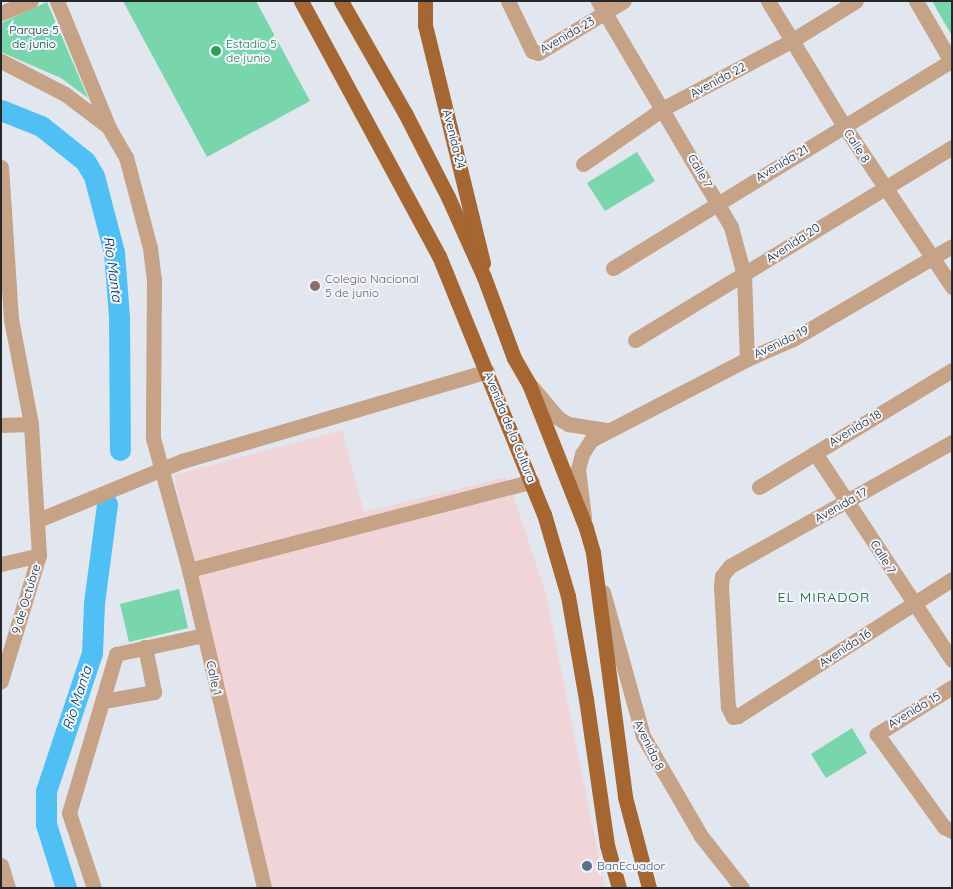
<!DOCTYPE html>
<meta charset="utf-8">
<style>
body{margin:0}
#map{position:relative;width:953px;height:889px;overflow:hidden;background:#e2e7ef;font-family:Quicksand,sans-serif}
div>[style]{position:absolute}
[style*='--x']{left:calc(var(--x)*1px);top:calc(var(--y)*1px);width:calc(var(--w)*1px);rotate:calc(var(--a)*1deg)}
.commercial>*{inset:0;background:#f0d5d8}
.green>*{inset:0;background:#78d5ac}
.river>*{height:21px;margin:-10.5px;padding:0 10.5px;transform-origin:10.5px;border-radius:10.5px;background:#50c0f4}
.minor>*{height:15px;margin:-7.5px;padding:0 7.5px;transform-origin:7.5px;border-radius:7.5px;background:#c6a287}
.major>*{height:15px;margin:-7.5px;padding:0 7.5px;transform-origin:7.5px;border-radius:7.5px;background:#a56631}
.dots>*{width:14px;height:14px;translate:-50% -50%;box-sizing:border-box;border:2px solid #eff4fc;border-radius:50%}
span{translate:-50% -50%;white-space:nowrap;text-align:center;line-height:1.15;-webkit-text-stroke:4px #eff4fc;paint-order:stroke}
.park-label{font-size:12px;color:#0f402e}
.street-label{font-size:12px;color:#25272a}
.leisure-label{font-size:12px;color:#27864d}
.left{translate:0 -50%;text-align:left}
.education-label{font-size:12px;color:#785e54}
.service-label{font-size:12px;color:#4e5e75}
.water-label{font-size:14px;color:#003246;font-style:italic}
.neighbourhood-label{font-size:14px;color:#206031;letter-spacing:1px}
.frame{position:absolute;inset:0;border:2px solid #25272a;pointer-events:none}
</style>
<div id="map">
<div class="commercial">
<div style="clip-path:polygon(342px 430px,364px 512px,507px 477px,546px 593px,605px 888px,268px 888px,174px 475px)"></div>
</div>
<div class="green">
<div style="clip-path:polygon(123px 1px,256px 1px,310px 101px,207px 157px)"></div>
<div style="clip-path:polygon(932px 1px,952px 1px,952px 36px)"></div>
<div style="clip-path:polygon(47px 2px,88px 98px,61px 78px,1px 52px,1px 23px)"></div>
<div style="clip-path:polygon(637px 152px,655px 181px,605px 211px,587px 183px)"></div>
<div style="clip-path:polygon(179px 589px,188px 628px,129px 642px,120px 604px)"></div>
<div style="clip-path:polygon(852px 728px,867px 753px,826px 778px,811px 754px)"></div>
</div>
<div class="river">
<div style="--x:1;--y:110;--w:43;--a:21.8"></div>
<div style="--x:41;--y:126;--w:56;--a:38.5"></div>
<div style="--x:85;--y:161;--w:17;--a:59"></div>
<div style="--x:94;--y:176;--w:79;--a:75.3"></div>
<div style="--x:114;--y:252;--w:65;--a:85.6"></div>
<div style="--x:119;--y:317;--w:133;--a:89.6"></div>
<div style="--x:66;--y:888;--w:67;--a:-107.4"></div>
<div style="--x:46;--y:824;--w:33;--a:-90"></div>
<div style="--x:46;--y:791;--w:145;--a:-71.6"></div>
<div style="--x:92;--y:653;--w:50;--a:-87.7"></div>
<div style="--x:94;--y:603;--w:100;--a:-82.5"></div>
</div>
<div class="minor">
<div style="--x:57;--y:1;--w:137;--a:67.7"></div>
<div style="--x:109;--y:128;--w:34;--a:60"></div>
<div style="--x:126;--y:157;--w:94;--a:75.2"></div>
<div style="--x:150;--y:248;--w:31;--a:83"></div>
<div style="--x:154;--y:279;--w:159;--a:90.4"></div>
<div style="--x:153;--y:438;--w:137;--a:74.7"></div>
<div style="--x:189;--y:570;--w:327;--a:76.7"></div>
<div style="--x:508;--y:1;--w:55;--a:64.4"></div>
<div style="--x:532;--y:51;--w:6;--a:18"></div>
<div style="--x:538;--y:53;--w:100;--a:-31.2"></div>
<div style="--x:598;--y:1;--w:262;--a:59.5"></div>
<div style="--x:731;--y:227;--w:50;--a:74.8"></div>
<div style="--x:744;--y:275;--w:84;--a:88"></div>
<div style="--x:768;--y:1;--w:146;--a:58.7"></div>
<div style="--x:844;--y:126;--w:194;--a:56.1"></div>
<div style="--x:916;--y:1;--w:72;--a:59.9"></div>
<div style="--x:1;--y:13;--w:32;--a:-22"></div>
<div style="--x:1;--y:61;--w:72;--a:27.3"></div>
<div style="--x:65;--y:94;--w:51;--a:37.1"></div>
<div style="--x:583;--y:164;--w:98;--a:-34.7"></div>
<div style="--x:664;--y:108;--w:144;--a:-27.8"></div>
<div style="--x:791;--y:41;--w:76;--a:-31.6"></div>
<div style="--x:1;--y:167;--w:44;--a:86.1"></div>
<div style="--x:1;--y:211;--w:3;--a:0"></div>
<div style="--x:4;--y:211;--w:108;--a:86.3"></div>
<div style="--x:11;--y:319;--w:107;--a:79.2"></div>
<div style="--x:31;--y:424;--w:131;--a:86.5"></div>
<div style="--x:39;--y:555;--w:132;--a:106.8"></div>
<div style="--x:613;--y:268;--w:398;--a:-31.5"></div>
<div style="--x:635;--y:340;--w:371;--a:-31.3"></div>
<div style="--x:532;--y:387;--w:40;--a:50"></div>
<div style="--x:558;--y:418;--w:12;--a:31"></div>
<div style="--x:568;--y:424;--w:38;--a:9"></div>
<div style="--x:1;--y:425;--w:30;--a:-2"></div>
<div style="--x:952;--y:442;--w:254;--a:150.8"></div>
<div style="--x:730;--y:566;--w:13;--a:129"></div>
<div style="--x:722;--y:576;--w:11;--a:95"></div>
<div style="--x:721;--y:587;--w:120;--a:86.7"></div>
<div style="--x:728;--y:707;--w:11;--a:63"></div>
<div style="--x:733;--y:717;--w:5;--a:-11"></div>
<div style="--x:738;--y:716;--w:254;--a:-32.6"></div>
<div style="--x:815;--y:453;--w:248;--a:56.5"></div>
<div style="--x:759;--y:487;--w:226;--a:-31.2"></div>
<div style="--x:584;--y:517;--w:48;--a:-97.1"></div>
<div style="--x:578;--y:469;--w:16;--a:-75"></div>
<div style="--x:582;--y:454;--w:17;--a:-57"></div>
<div style="--x:591;--y:440;--w:176;--a:-27.4"></div>
<div style="--x:747;--y:359;--w:50;--a:-23.5"></div>
<div style="--x:793;--y:339;--w:184;--a:-30.3"></div>
<div style="--x:38;--y:520;--w:156;--a:-22.3"></div>
<div style="--x:182;--y:461;--w:318;--a:-16.4"></div>
<div style="--x:1;--y:564;--w:39;--a:-13"></div>
<div style="--x:189;--y:570;--w:354;--a:-14.5"></div>
<div style="--x:603;--y:592;--w:149;--a:74.5"></div>
<div style="--x:643;--y:736;--w:116;--a:59.9"></div>
<div style="--x:701;--y:836;--w:66;--a:51.7"></div>
<div style="--x:952;--y:687;--w:89;--a:147.9"></div>
<div style="--x:877;--y:734;--w:115;--a:54.2"></div>
<div style="--x:944;--y:827;--w:9;--a:27"></div>
<div style="--x:104;--y:701;--w:51;--a:-10.2"></div>
<div style="--x:154;--y:692;--w:46;--a:-101.3"></div>
<div style="--x:1;--y:865;--w:24;--a:73"></div>
<div style="--x:94;--y:888;--w:79;--a:-108.4"></div>
<div style="--x:69;--y:813;--w:166;--a:-73.5"></div>
<div style="--x:116;--y:654;--w:90;--a:-12.2"></div>
</div>
<div class="major">
<div style="--x:301;--y:1;--w:290;--a:61.6"></div>
<div style="--x:439;--y:256;--w:279;--a:67.9"></div>
<div style="--x:544;--y:514;--w:85;--a:73.7"></div>
<div style="--x:568;--y:596;--w:105;--a:80.1"></div>
<div style="--x:586;--y:699;--w:148;--a:81.8"></div>
<div style="--x:607;--y:845;--w:45;--a:74.4"></div>
<div style="--x:341;--y:1;--w:129;--a:60.3"></div>
<div style="--x:405;--y:113;--w:94;--a:62.9"></div>
<div style="--x:448;--y:197;--w:88;--a:65.8"></div>
<div style="--x:484;--y:277;--w:86;--a:69.7"></div>
<div style="--x:514;--y:358;--w:30;--a:60"></div>
<div style="--x:529;--y:384;--w:155;--a:68.4"></div>
<div style="--x:586;--y:528;--w:26;--a:74"></div>
<div style="--x:593;--y:553;--w:246;--a:82.5"></div>
<div style="--x:625;--y:797;--w:94;--a:75.2"></div>
<div style="--x:425;--y:1;--w:24;--a:90"></div>
<div style="--x:425;--y:25;--w:245;--a:76.3"></div>
</div>
<div class="dots">
<div style="left:216px;top:51px;background:#2e9e5b"></div>
<div style="left:315px;top:286px;background:#8d6e63"></div>
<div style="left:587px;top:866px;background:#5c6f8a"></div>
</div>
<div class="park-label">
<span style="left:34px;top:37px">Parque 5<br>de junio</span>
</div>
<div class="street-label">
<span style="left:567px;top:35px;rotate:-30deg">Avenida 23</span>
<span style="left:718px;top:80px;rotate:-28deg">Avenida 22</span>
<span style="left:454px;top:139px;rotate:76deg">Avenida 24</span>
<span style="left:857px;top:146px;rotate:57deg">Calle 8</span>
<span style="left:782px;top:163px;rotate:-31deg">Avenida 21</span>
<span style="left:700px;top:171px;rotate:60deg">Calle 7</span>
<span style="left:793px;top:243px;rotate:-33deg">Avenida 20</span>
<span style="left:781px;top:342px;rotate:-26deg">Avenida 19</span>
<span style="left:510px;top:427px;rotate:68deg">Avenida de la Cultura</span>
<span style="left:855px;top:428px;rotate:-31deg">Avenida 18</span>
<span style="left:841px;top:505px;rotate:-29deg">Avenida 17</span>
<span style="left:883px;top:557px;rotate:58deg">Calle 7</span>
<span style="left:26px;top:599px;rotate:-73deg">9 de Octubre</span>
<span style="left:845px;top:648px;rotate:-33deg">Avenida 16</span>
<span style="left:214px;top:678px;rotate:78deg">Calle 1</span>
<span style="left:914px;top:710px;rotate:-31deg">Avenida 15</span>
<span style="left:649px;top:745px;rotate:64deg">Avenida 8</span>
</div>
<div class="leisure-label">
<span class="left" style="left:226px;top:51px">Estadio 5<br>de junio</span>
</div>
<div class="education-label">
<span class="left" style="left:325px;top:286px">Colegio Nacional<br>5 de junio</span>
</div>
<div class="service-label">
<span class="left" style="left:597px;top:866px">BanEcuador</span>
</div>
<div class="water-label">
<span style="left:113px;top:269px;rotate:82deg">Río Manta</span>
<span style="left:77px;top:698px;rotate:-72deg">Río Manta</span>
</div>
<div class="neighbourhood-label">
<span style="left:824px;top:597px">EL MIRADOR</span>
</div>
<div class="frame"></div>
</div>
